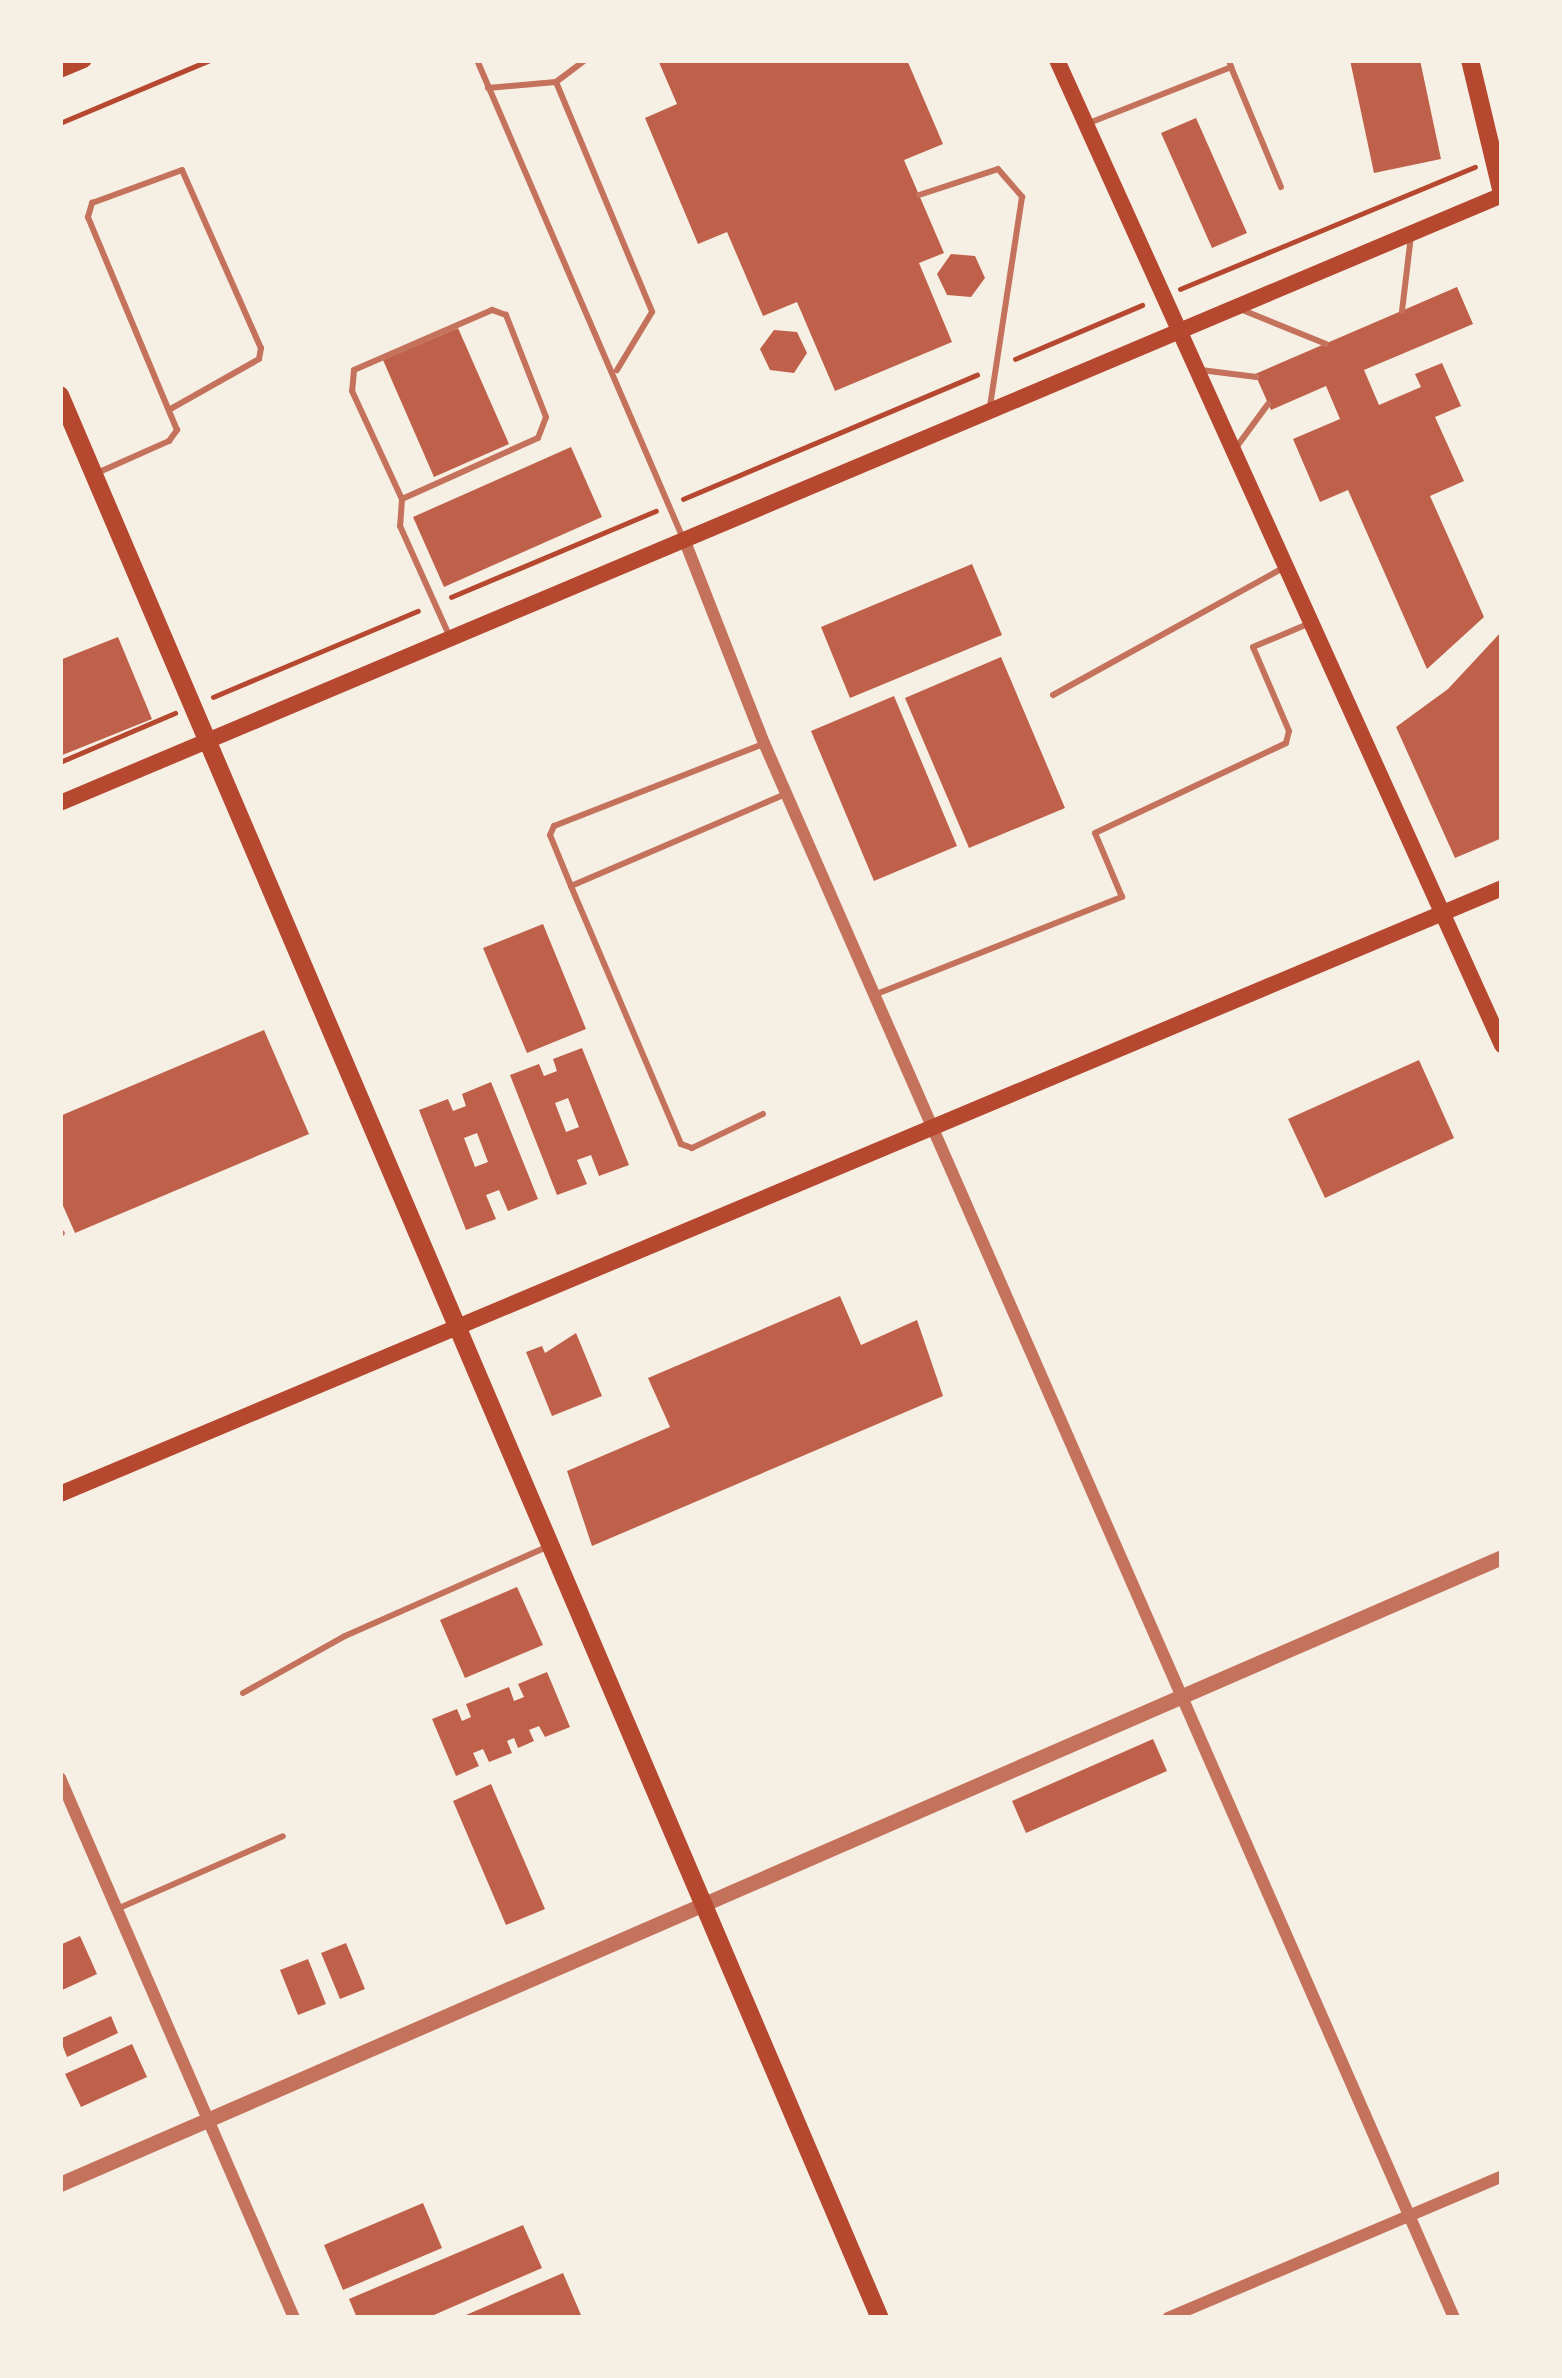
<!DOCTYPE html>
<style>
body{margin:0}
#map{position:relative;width:1562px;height:2378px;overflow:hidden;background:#f6efe4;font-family:Mulish,sans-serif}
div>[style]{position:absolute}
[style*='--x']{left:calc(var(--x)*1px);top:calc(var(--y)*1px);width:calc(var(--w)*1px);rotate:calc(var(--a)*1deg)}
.building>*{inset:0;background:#bf614a}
.path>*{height:4.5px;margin:-2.25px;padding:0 2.25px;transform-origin:2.25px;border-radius:2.25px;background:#b5482f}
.service>*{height:6px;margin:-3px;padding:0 3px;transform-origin:3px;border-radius:3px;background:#c5725c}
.minor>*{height:12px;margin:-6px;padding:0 6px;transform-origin:6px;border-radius:6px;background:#c5725c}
.tertiary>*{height:15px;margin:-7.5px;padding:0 7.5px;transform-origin:7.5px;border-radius:7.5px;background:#c5725c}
.secondary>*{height:16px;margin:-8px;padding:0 8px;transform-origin:8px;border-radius:8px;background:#b5482f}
.primary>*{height:18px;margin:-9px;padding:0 9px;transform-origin:9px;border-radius:9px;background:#b5482f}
span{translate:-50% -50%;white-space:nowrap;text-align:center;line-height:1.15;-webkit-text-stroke:9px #f6efe4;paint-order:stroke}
.frame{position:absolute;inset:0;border:63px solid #f6efe4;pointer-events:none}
</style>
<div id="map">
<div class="building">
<div style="clip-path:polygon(658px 60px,907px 60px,943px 144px,904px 160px,944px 253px,919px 263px,952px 342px,835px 391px,797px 302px,763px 316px,727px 232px,698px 244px,645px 118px,677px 104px)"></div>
<div style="clip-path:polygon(1350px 60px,1420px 60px,1441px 159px,1374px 173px)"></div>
<div style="clip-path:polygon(1196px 118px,1247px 233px,1212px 248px,1161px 133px)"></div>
<div style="clip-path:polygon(951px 254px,975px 256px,985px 278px,971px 297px,947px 295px,937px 274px)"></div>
<div style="clip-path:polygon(1457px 287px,1473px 324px,1364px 370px,1379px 405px,1421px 387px,1415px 374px,1442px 363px,1461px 406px,1435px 417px,1464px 481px,1430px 496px,1484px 617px,1427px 669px,1348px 490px,1320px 502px,1293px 439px,1340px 419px,1326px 386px,1271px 410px,1255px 374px)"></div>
<div style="clip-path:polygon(458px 328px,509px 444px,434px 477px,383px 360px)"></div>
<div style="clip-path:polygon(774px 330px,797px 332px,807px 353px,794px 373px,770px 370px,760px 349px)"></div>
<div style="clip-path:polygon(571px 447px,602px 517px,444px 587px,413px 517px)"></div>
<div style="clip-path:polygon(972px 564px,1002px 635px,850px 698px,821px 627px)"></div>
<div style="clip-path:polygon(1502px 631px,1502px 838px,1455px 858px,1396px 727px,1448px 689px)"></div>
<div style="clip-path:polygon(118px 637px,152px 719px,60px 756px,60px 660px)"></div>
<div style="clip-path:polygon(1001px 657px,1065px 808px,969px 848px,905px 698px)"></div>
<div style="clip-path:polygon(894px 696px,957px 846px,874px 881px,811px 731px)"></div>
<div style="clip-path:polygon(543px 924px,586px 1029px,527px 1053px,483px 948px)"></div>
<div style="clip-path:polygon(264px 1030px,309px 1134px,75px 1233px,60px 1199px,60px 1116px)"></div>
<div style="clip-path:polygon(evenodd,582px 1048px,629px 1165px,599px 1176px,591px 1155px,577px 1160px,587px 1184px,557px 1195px,510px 1075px,539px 1064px,544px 1076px,557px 1071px,553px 1059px,582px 1048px,568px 1098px,579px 1127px,566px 1132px,555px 1103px,568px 1098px)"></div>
<div style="clip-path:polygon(1419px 1060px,1454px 1138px,1325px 1198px,1288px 1119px)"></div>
<div style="clip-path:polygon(evenodd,491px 1082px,538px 1199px,508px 1211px,499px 1190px,486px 1195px,496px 1219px,466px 1230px,419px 1110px,448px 1099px,453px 1111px,466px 1106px,462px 1094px,491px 1082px,477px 1133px,488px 1162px,475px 1167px,464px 1138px,477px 1133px)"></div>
<div style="clip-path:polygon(840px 1296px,861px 1345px,917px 1320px,943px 1396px,592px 1546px,567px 1471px,670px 1427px,648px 1378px)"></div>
<div style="clip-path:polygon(576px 1333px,602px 1396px,552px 1416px,526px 1352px,542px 1346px,545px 1353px)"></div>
<div style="clip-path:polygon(517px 1587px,543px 1645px,465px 1678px,440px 1620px)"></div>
<div style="clip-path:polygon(547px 1672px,570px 1727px,545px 1737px,539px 1726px,529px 1730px,534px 1741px,518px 1748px,514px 1738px,507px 1741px,512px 1753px,489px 1762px,483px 1749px,473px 1753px,479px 1766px,456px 1776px,432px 1719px,457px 1709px,462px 1721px,471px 1717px,466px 1704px,509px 1687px,514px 1701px,524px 1697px,518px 1684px)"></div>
<div style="clip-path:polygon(1153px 1739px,1167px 1771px,1026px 1833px,1012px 1801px)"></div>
<div style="clip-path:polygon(491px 1784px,545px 1909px,506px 1925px,453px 1801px)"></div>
<div style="clip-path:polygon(80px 1936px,97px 1974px,60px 1991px,60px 1945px)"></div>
<div style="clip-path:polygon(346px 1943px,365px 1989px,340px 1999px,321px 1953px)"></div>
<div style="clip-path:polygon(308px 1959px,326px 2004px,298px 2015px,280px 1970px)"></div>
<div style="clip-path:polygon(111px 2016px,118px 2033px,67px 2057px,60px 2039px)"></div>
<div style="clip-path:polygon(132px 2044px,147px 2077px,81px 2107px,65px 2074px)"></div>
<div style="clip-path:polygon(423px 2203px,442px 2248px,343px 2290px,324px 2245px)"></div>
<div style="clip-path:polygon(523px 2225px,542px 2268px,427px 2318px,357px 2318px,349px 2299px)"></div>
<div style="clip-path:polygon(563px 2273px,581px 2315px,459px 2318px)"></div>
</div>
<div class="path">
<div style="--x:60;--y:123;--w:163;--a:-22.8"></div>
<div style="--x:1180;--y:289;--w:319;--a:-22.5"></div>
<div style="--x:1015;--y:359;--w:138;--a:-23"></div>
<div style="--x:683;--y:499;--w:319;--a:-22.9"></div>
<div style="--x:451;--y:597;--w:222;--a:-22.8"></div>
<div style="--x:213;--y:697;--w:222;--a:-22.8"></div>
<div style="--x:60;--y:762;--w:125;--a:-23.1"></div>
</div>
<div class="service">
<div style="--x:477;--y:60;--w:518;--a:66.7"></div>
<div style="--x:1231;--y:67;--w:130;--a:67.4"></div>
<div style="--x:556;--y:82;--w:36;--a:-37"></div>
<div style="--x:488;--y:88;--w:68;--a:-5"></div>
<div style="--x:556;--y:82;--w:249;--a:67.3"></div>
<div style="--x:652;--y:312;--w:68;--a:121.1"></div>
<div style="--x:1089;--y:123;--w:153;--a:-21.5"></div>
<div style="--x:1231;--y:67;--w:7;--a:-106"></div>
<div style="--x:919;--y:195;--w:83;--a:-18.2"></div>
<div style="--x:998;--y:169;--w:37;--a:49"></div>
<div style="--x:1022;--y:197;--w:210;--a:98.7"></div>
<div style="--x:1240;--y:309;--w:93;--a:22.1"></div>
<div style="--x:1402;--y:311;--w:77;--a:-83.2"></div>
<div style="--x:1201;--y:370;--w:56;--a:7.1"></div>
<div style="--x:1235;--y:449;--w:56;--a:-53.7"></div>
<div style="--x:97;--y:473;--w:79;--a:-24"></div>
<div style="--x:169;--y:441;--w:14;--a:-54"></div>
<div style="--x:177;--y:430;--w:231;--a:-112.7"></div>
<div style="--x:88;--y:217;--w:15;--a:-74"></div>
<div style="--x:92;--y:203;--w:96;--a:-20.1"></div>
<div style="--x:182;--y:170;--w:195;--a:66.1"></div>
<div style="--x:261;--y:348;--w:11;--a:100"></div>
<div style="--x:259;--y:359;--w:103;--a:150.5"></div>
<div style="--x:402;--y:499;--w:149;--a:-24.2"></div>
<div style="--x:538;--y:438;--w:22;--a:-69"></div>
<div style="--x:546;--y:417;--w:110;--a:-111.4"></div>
<div style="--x:506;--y:315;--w:15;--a:-160"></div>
<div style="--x:492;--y:310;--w:150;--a:156.5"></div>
<div style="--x:354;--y:370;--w:21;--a:95"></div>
<div style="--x:352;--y:391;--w:119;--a:65.2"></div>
<div style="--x:402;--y:499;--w:27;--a:94"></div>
<div style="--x:400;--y:526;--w:120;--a:65.8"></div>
<div style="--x:1053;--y:695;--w:265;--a:-28.9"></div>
<div style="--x:571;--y:886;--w:55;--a:-112.4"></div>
<div style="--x:550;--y:835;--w:10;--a:-66"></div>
<div style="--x:554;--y:826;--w:225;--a:-21.4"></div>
<div style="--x:874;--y:995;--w:267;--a:-21.6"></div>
<div style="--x:1122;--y:897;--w:69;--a:-112.9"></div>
<div style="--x:1095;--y:833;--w:211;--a:-25.2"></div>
<div style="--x:1286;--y:743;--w:12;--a:-76"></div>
<div style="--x:1289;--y:731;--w:91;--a:-113.2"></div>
<div style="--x:1253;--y:647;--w:60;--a:-22.7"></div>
<div style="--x:763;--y:1114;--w:79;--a:154.4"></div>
<div style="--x:692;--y:1148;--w:12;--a:-160"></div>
<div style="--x:681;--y:1144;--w:280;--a:-113.1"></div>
<div style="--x:571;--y:886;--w:234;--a:-23.2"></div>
<div style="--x:60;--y:1234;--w:2;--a:-27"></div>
<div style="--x:243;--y:1693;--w:117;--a:-29.2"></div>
<div style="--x:345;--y:1636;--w:221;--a:-23.8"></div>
<div style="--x:117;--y:1909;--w:181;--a:-23.7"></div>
</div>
<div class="minor">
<div style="--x:684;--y:539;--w:219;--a:68.6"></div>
<div style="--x:764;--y:743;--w:1720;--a:66.34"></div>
<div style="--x:60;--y:1778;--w:589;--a:66.57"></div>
<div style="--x:1168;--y:2318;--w:363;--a:-23"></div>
</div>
<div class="tertiary">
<div style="--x:60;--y:2184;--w:1572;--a:-23.5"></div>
</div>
<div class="secondary">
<div style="--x:1057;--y:60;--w:1081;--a:65.69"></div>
<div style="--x:60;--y:70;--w:26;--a:-23"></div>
<div style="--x:60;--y:803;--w:1565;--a:-22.86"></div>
<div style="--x:60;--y:1494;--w:1564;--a:-22.79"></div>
</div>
<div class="primary">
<div style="--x:1470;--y:60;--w:137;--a:76.5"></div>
<div style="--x:60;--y:395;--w:2091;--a:66.91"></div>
</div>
<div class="frame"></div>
</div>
